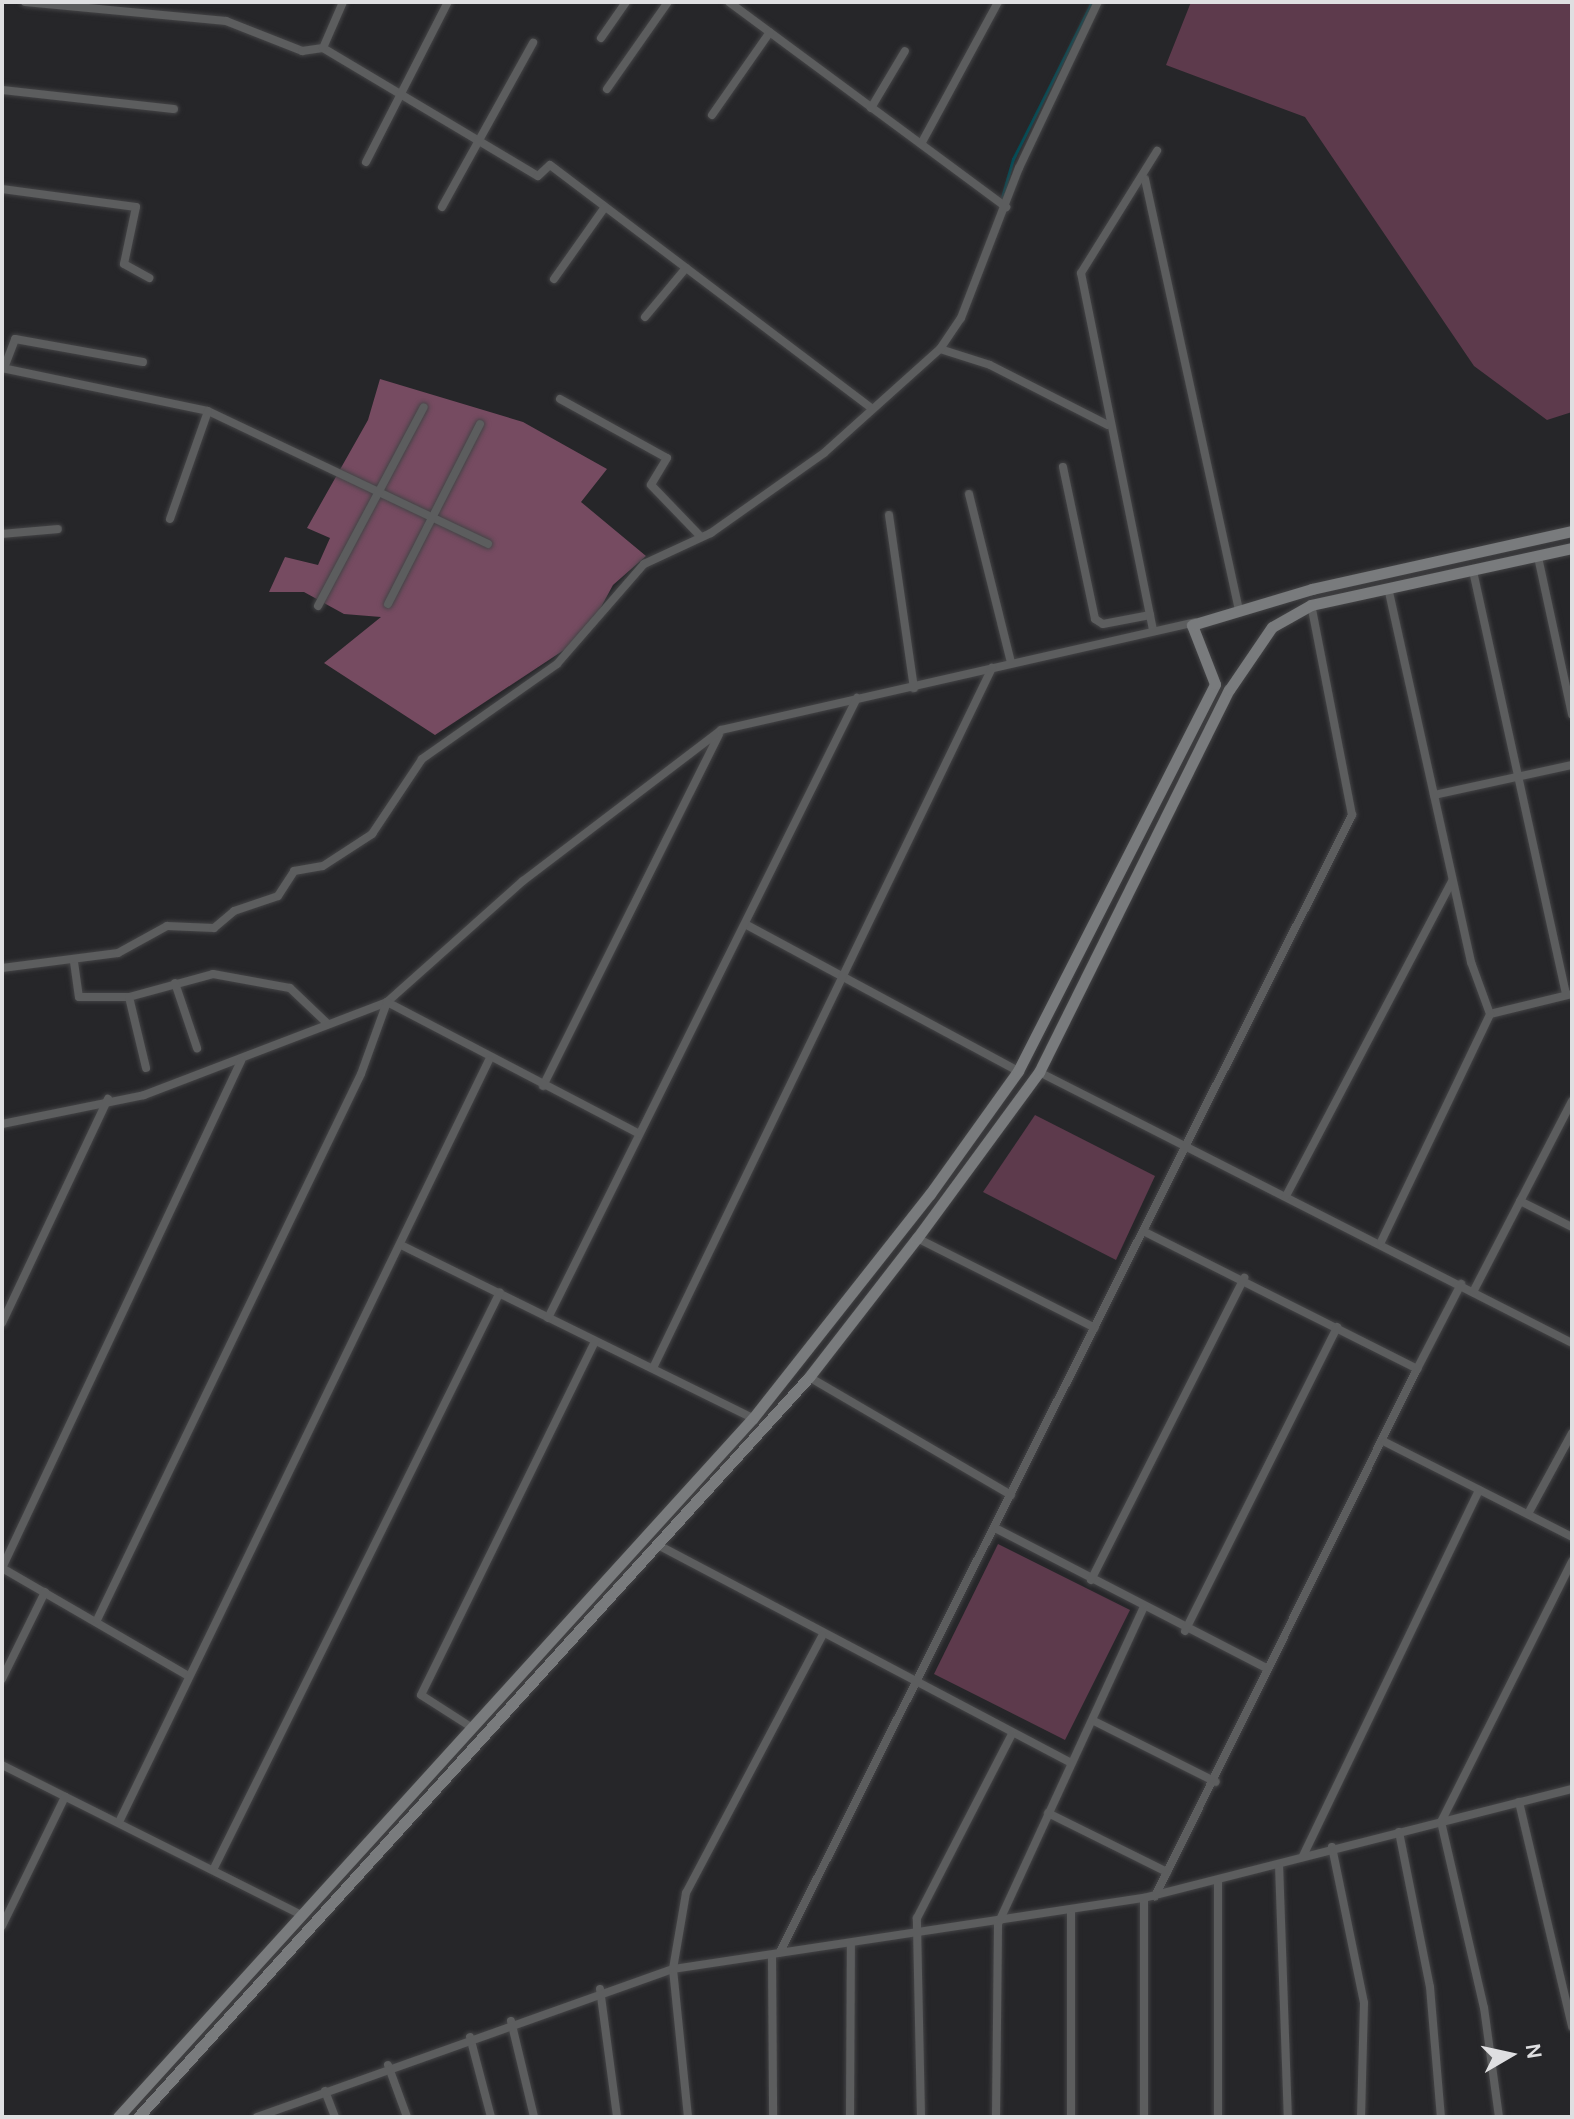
<!DOCTYPE html>
<style>
body{margin:0}
#map{position:relative;width:1574px;height:2119px;overflow:hidden;background:#262629;font-family:Karla,sans-serif}
div>[style]{position:absolute}
[style*='--x']{left:calc(var(--x)*1px);top:calc(var(--y)*1px);width:calc(var(--w)*1px);rotate:calc(var(--a)*1deg)}
.green>*{inset:0;background:#5d3a4c}
.forest>*{inset:0;background:#764b61}
.stream>*{height:3px;margin:-1.5px;padding:0 1.5px;transform-origin:1.5px;border-radius:1.5px;background:#024d58}
.roads{filter:drop-shadow(0 0 2px #444446) drop-shadow(0 0 2px #444446)}
.street>*{height:8px;margin:-4px;padding:0 4px;transform-origin:4px;border-radius:4px;background:#5c5d5e}
.secondary>*{height:11px;margin:-5.5px;padding:0 5.5px;transform-origin:5.5px;border-radius:5.5px;background:#797b7d}
span{translate:-50% -50%;white-space:nowrap;text-align:center;line-height:1.15;-webkit-text-stroke:6px #262629;paint-order:stroke}
.frame{position:absolute;inset:0;border:4px solid #dfdfe1;pointer-events:none}
.north{position:absolute;left:1470px;top:2015px;width:80px;height:80px;-webkit-text-stroke:6px #262629;paint-order:stroke;rotate:81deg;font-size:22px;font-weight:700;line-height:32px;text-align:center;color:#dfdfe1}
.north::after{content:'';display:block;margin:auto;width:28px;height:36px;background:#dfdfe1;clip-path:polygon(50% 0,100% 100%,50% 72%,0 100%)}
</style>
<div id="map">
<div class="green">
<div style="clip-path:polygon(1191px 2px,1572px 2px,1572px 412px,1547px 420px,1474px 366px,1305px 117px,1166px 65px)"></div>
<div style="clip-path:polygon(1035px 1115px,1155px 1176px,1116px 1260px,983px 1192px)"></div>
<div style="clip-path:polygon(998px 1544px,1130px 1610px,1065px 1740px,934px 1674px)"></div>
</div>
<div class="forest">
<div style="clip-path:polygon(380px 379px,523px 422px,607px 469px,581px 502px,646px 556px,613px 585px,593px 622px,567px 648px,435px 735px,324px 663px,381px 617px,344px 614px,304px 592px,269px 592px,285px 557px,318px 565px,330px 538px,307px 528px,368px 420px)"></div>
</div>
<div class="stream">
<div style="--x:1001;--y:201;--w:44;--a:-74.1"></div>
<div style="--x:1013;--y:159;--w:176;--a:-63.3"></div>
</div>
<div class="roads">
<div class="street">
<div style="--x:25;--y:2;--w:202;--a:5.4"></div>
<div style="--x:226;--y:21;--w:82;--a:21.5"></div>
<div style="--x:302;--y:51;--w:21;--a:-8"></div>
<div style="--x:323;--y:48;--w:250;--a:30.8"></div>
<div style="--x:538;--y:176;--w:16;--a:-43"></div>
<div style="--x:550;--y:165;--w:403;--a:37.1"></div>
<div style="--x:729;--y:2;--w:345;--a:36.5"></div>
<div style="--x:601;--y:38;--w:44;--a:-55.2"></div>
<div style="--x:323;--y:48;--w:50;--a:-66.5"></div>
<div style="--x:607;--y:89;--w:106;--a:-55"></div>
<div style="--x:2;--y:90;--w:173;--a:6.3"></div>
<div style="--x:871;--y:108;--w:66;--a:-59.2"></div>
<div style="--x:712;--y:115;--w:101;--a:-55.1"></div>
<div style="--x:921;--y:144;--w:162;--a:-61.5"></div>
<div style="--x:366;--y:162;--w:180;--a:-62.9"></div>
<div style="--x:1145;--y:179;--w:442;--a:77.7"></div>
<div style="--x:2;--y:189;--w:135;--a:7.7"></div>
<div style="--x:136;--y:207;--w:58;--a:101.9"></div>
<div style="--x:124;--y:264;--w:29;--a:29"></div>
<div style="--x:442;--y:207;--w:188;--a:-61"></div>
<div style="--x:554;--y:279;--w:88;--a:-54.7"></div>
<div style="--x:645;--y:317;--w:64;--a:-50.1"></div>
<div style="--x:940;--y:349;--w:52;--a:17.7"></div>
<div style="--x:990;--y:365;--w:132;--a:27"></div>
<div style="--x:2;--y:368;--w:210;--a:11.8"></div>
<div style="--x:208;--y:411;--w:310;--a:25.4"></div>
<div style="--x:4;--y:368;--w:31;--a:-69"></div>
<div style="--x:15;--y:339;--w:130;--a:10.2"></div>
<div style="--x:560;--y:399;--w:122;--a:28.9"></div>
<div style="--x:667;--y:458;--w:31;--a:121"></div>
<div style="--x:651;--y:485;--w:71;--a:46.1"></div>
<div style="--x:1063;--y:467;--w:155;--a:78.1"></div>
<div style="--x:1095;--y:619;--w:9;--a:32"></div>
<div style="--x:1103;--y:624;--w:48;--a:-10.8"></div>
<div style="--x:969;--y:494;--w:174;--a:76"></div>
<div style="--x:889;--y:515;--w:175;--a:81.8"></div>
<div style="--x:170;--y:519;--w:114;--a:-70.6"></div>
<div style="--x:2;--y:534;--w:56;--a:-5.1"></div>
<div style="--x:1538;--y:557;--w:161;--a:77.8"></div>
<div style="--x:1473;--y:571;--w:434;--a:77.6"></div>
<div style="--x:388;--y:604;--w:202;--a:-62.9"></div>
<div style="--x:318;--y:606;--w:225;--a:-62"></div>
<div style="--x:1153;--y:630;--w:364;--a:-101.4"></div>
<div style="--x:1081;--y:273;--w:144;--a:-58.1"></div>
<div style="--x:1434;--y:795;--w:141;--a:-12.3"></div>
<div style="--x:745;--y:924;--w:310;--a:28.3"></div>
<div style="--x:74;--y:962;--w:35;--a:82"></div>
<div style="--x:79;--y:997;--w:50;--a:0"></div>
<div style="--x:129;--y:997;--w:87;--a:-15.3"></div>
<div style="--x:213;--y:974;--w:78;--a:10.3"></div>
<div style="--x:290;--y:988;--w:52;--a:43.5"></div>
<div style="--x:2;--y:968;--w:117;--a:-7.4"></div>
<div style="--x:118;--y:953;--w:56;--a:-28.9"></div>
<div style="--x:167;--y:926;--w:47;--a:2.4"></div>
<div style="--x:214;--y:928;--w:26;--a:-40"></div>
<div style="--x:234;--y:911;--w:46;--a:-18.8"></div>
<div style="--x:278;--y:896;--w:30;--a:-57"></div>
<div style="--x:294;--y:871;--w:29;--a:-10"></div>
<div style="--x:323;--y:866;--w:59;--a:-33.1"></div>
<div style="--x:372;--y:834;--w:90;--a:-56.3"></div>
<div style="--x:422;--y:759;--w:165;--a:-35.1"></div>
<div style="--x:557;--y:664;--w:133;--a:-49"></div>
<div style="--x:644;--y:564;--w:74;--a:-24.8"></div>
<div style="--x:711;--y:533;--w:138;--a:-35.3"></div>
<div style="--x:824;--y:453;--w:156;--a:-41.9"></div>
<div style="--x:940;--y:349;--w:37;--a:-56"></div>
<div style="--x:961;--y:318;--w:161;--a:-68.9"></div>
<div style="--x:1019;--y:168;--w:184;--a:-64.6"></div>
<div style="--x:175;--y:983;--w:69;--a:71.3"></div>
<div style="--x:129;--y:997;--w:73;--a:76.5"></div>
<div style="--x:1490;--y:1014;--w:84;--a:-13.7"></div>
<div style="--x:1039;--y:1072;--w:598;--a:26.95"></div>
<div style="--x:543;--y:1086;--w:393;--a:-63.4"></div>
<div style="--x:2;--y:1124;--w:145;--a:-11.5"></div>
<div style="--x:144;--y:1095;--w:260;--a:-20.9"></div>
<div style="--x:387;--y:1002;--w:182;--a:-41.7"></div>
<div style="--x:523;--y:881;--w:249;--a:-37.3"></div>
<div style="--x:721;--y:730;--w:486;--a:-12.8"></div>
<div style="--x:1286;--y:1196;--w:356;--a:-62.2"></div>
<div style="--x:1520;--y:1201;--w:58;--a:26.6"></div>
<div style="--x:1145;--y:1232;--w:305;--a:26.7"></div>
<div style="--x:1417;--y:1369;--w:589;--a:116.43"></div>
<div style="--x:917;--y:1238;--w:199;--a:26.8"></div>
<div style="--x:1381;--y:1242;--w:253;--a:-64.4"></div>
<div style="--x:1490;--y:1014;--w:55;--a:-110.1"></div>
<div style="--x:1471;--y:962;--w:383;--a:-102.5"></div>
<div style="--x:401;--y:1245;--w:392;--a:26.2"></div>
<div style="--x:1473;--y:1292;--w:215;--a:-62.6"></div>
<div style="--x:548;--y:1318;--w:693;--a:-63.51"></div>
<div style="--x:2;--y:1323;--w:248;--a:-64.7"></div>
<div style="--x:653;--y:1368;--w:778;--a:-64.16"></div>
<div style="--x:1417;--y:1369;--w:96;--a:-62.6"></div>
<div style="--x:809;--y:1377;--w:234;--a:30.3"></div>
<div style="--x:1385;--y:1442;--w:210;--a:26.9"></div>
<div style="--x:1529;--y:1512;--w:90;--a:-61.4"></div>
<div style="--x:995;--y:1528;--w:307;--a:27.3"></div>
<div style="--x:658;--y:1545;--w:466;--a:27.8"></div>
<div style="--x:2;--y:1568;--w:561;--a:-64.76"></div>
<div style="--x:2;--y:1568;--w:215;--a:30.1"></div>
<div style="--x:1091;--y:1580;--w:339;--a:-63.1"></div>
<div style="--x:97;--y:1620;--w:606;--a:-64.2"></div>
<div style="--x:361;--y:1074;--w:77;--a:-70.1"></div>
<div style="--x:387;--y:1002;--w:284;--a:27.6"></div>
<div style="--x:1185;--y:1631;--w:340;--a:-63.4"></div>
<div style="--x:2;--y:1679;--w:97;--a:-63.7"></div>
<div style="--x:1094;--y:1721;--w:136;--a:26.6"></div>
<div style="--x:471;--y:1727;--w:59;--a:-147.4"></div>
<div style="--x:421;--y:1695;--w:394;--a:-63.8"></div>
<div style="--x:2;--y:1765;--w:335;--a:26.6"></div>
<div style="--x:1519;--y:1802;--w:231;--a:76.7"></div>
<div style="--x:1048;--y:1813;--w:133;--a:26.4"></div>
<div style="--x:119;--y:1822;--w:847;--a:-64.1"></div>
<div style="--x:1399;--y:1832;--w:158;--a:78.7"></div>
<div style="--x:1430;--y:1987;--w:130;--a:85.2"></div>
<div style="--x:1332;--y:1847;--w:159;--a:78.4"></div>
<div style="--x:1364;--y:2003;--w:114;--a:91.5"></div>
<div style="--x:1303;--y:1856;--w:406;--a:-64.3"></div>
<div style="--x:1279;--y:1864;--w:253;--a:88"></div>
<div style="--x:213;--y:1870;--w:645;--a:-63.59"></div>
<div style="--x:1144;--y:1898;--w:219;--a:90"></div>
<div style="--x:1071;--y:1910;--w:207;--a:90"></div>
<div style="--x:2;--y:1926;--w:144;--a:-64"></div>
<div style="--x:780;--y:1952;--w:1273;--a:-63.29"></div>
<div style="--x:1352;--y:815;--w:214;--a:-101"></div>
<div style="--x:772;--y:1956;--w:161;--a:89.6"></div>
<div style="--x:600;--y:1989;--w:129;--a:82.4"></div>
<div style="--x:511;--y:2021;--w:99;--a:76.5"></div>
<div style="--x:470;--y:2037;--w:83;--a:75.3"></div>
<div style="--x:388;--y:2065;--w:55;--a:69.9"></div>
<div style="--x:325;--y:2091;--w:28;--a:69"></div>
<div style="--x:257;--y:2117;--w:442;--a:-19.6"></div>
<div style="--x:673;--y:1969;--w:476;--a:-8.6"></div>
<div style="--x:1144;--y:1898;--w:442;--a:-14.3"></div>
<div style="--x:688;--y:2117;--w:149;--a:-95.8"></div>
<div style="--x:673;--y:1969;--w:77;--a:-80.3"></div>
<div style="--x:686;--y:1893;--w:291;--a:-62.1"></div>
<div style="--x:850;--y:2117;--w:174;--a:-89.7"></div>
<div style="--x:921;--y:2117;--w:199;--a:-91.2"></div>
<div style="--x:917;--y:1918;--w:207;--a:-62.7"></div>
<div style="--x:996;--y:2117;--w:193;--a:-89.4"></div>
<div style="--x:998;--y:1924;--w:347;--a:-65.3"></div>
<div style="--x:1218;--y:2117;--w:236;--a:-90"></div>
<div style="--x:1499;--y:2117;--w:110;--a:-97.8"></div>
<div style="--x:1484;--y:2008;--w:191;--a:-103"></div>
<div style="--x:1441;--y:1822;--w:292;--a:-63.3"></div>
</div>
<div class="secondary">
<div style="--x:118;--y:2117;--w:944;--a:-47.75"></div>
<div style="--x:753;--y:1418;--w:285;--a:-51.7"></div>
<div style="--x:930;--y:1194;--w:151;--a:-54.4"></div>
<div style="--x:1018;--y:1071;--w:434;--a:-63"></div>
<div style="--x:1215;--y:684;--w:63;--a:-111.3"></div>
<div style="--x:1192;--y:625;--w:125;--a:-16.7"></div>
<div style="--x:1312;--y:589;--w:266;--a:-12.6"></div>
<div style="--x:138;--y:2117;--w:999;--a:-47.8"></div>
<div style="--x:809;--y:1377;--w:176;--a:-52.2"></div>
<div style="--x:917;--y:1238;--w:206;--a:-53.7"></div>
<div style="--x:1039;--y:1072;--w:427;--a:-63.6"></div>
<div style="--x:1229;--y:690;--w:76;--a:-55.7"></div>
<div style="--x:1272;--y:627;--w:45;--a:-29.4"></div>
<div style="--x:1311;--y:605;--w:267;--a:-12.3"></div>
</div>
</div>
<div class="frame"></div>
<div class="north">N</div>
</div>
